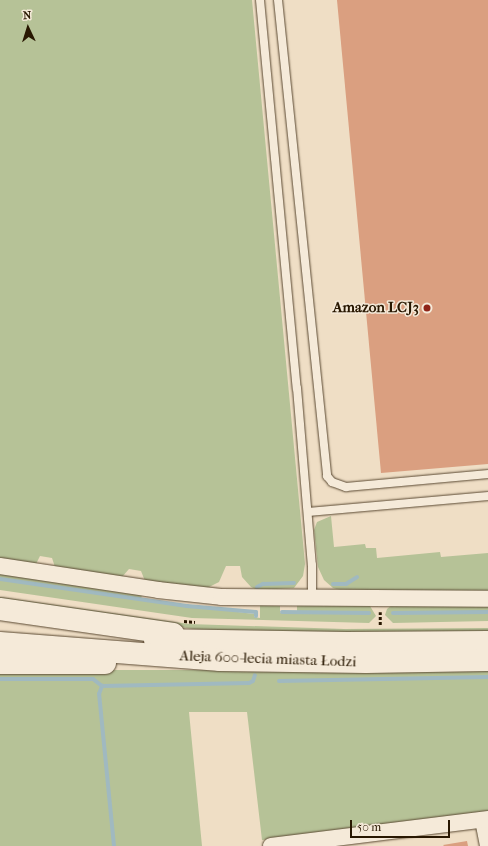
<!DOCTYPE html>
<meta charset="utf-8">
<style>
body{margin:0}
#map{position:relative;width:488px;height:846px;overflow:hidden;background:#efdec5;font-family:"IM FELL French Canon",serif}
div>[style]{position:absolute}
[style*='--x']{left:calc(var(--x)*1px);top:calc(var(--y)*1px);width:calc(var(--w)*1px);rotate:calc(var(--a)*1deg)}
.green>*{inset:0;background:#b6c297}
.stream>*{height:4px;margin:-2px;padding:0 2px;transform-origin:2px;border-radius:2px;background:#a0b9c0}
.building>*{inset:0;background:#da9f80}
.path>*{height:2.5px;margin-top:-1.25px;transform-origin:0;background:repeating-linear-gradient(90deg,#281701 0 3px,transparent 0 5px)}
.roads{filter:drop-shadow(0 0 1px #5a4932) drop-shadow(0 0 1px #5a4932)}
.service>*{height:8px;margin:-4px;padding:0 4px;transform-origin:4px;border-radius:4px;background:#f5ead9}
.minor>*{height:16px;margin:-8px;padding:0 8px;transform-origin:8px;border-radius:8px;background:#f5ead9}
.secondary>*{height:22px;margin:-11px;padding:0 11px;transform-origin:11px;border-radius:11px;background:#f5ead9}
.dots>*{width:11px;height:11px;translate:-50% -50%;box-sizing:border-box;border:2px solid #f5ead9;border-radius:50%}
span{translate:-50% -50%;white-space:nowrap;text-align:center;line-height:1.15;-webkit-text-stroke:3px #f5ead9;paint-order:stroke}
.poi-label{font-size:15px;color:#281701;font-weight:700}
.right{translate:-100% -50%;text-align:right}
.street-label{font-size:15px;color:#281701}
.north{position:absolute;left:8px;top:8px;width:40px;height:40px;-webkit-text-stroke:3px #f5ead9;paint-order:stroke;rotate:356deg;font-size:11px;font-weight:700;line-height:16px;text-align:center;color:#281701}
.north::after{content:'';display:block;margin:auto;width:14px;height:18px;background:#281701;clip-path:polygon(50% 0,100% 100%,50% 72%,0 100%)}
.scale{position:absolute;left:350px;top:820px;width:100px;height:18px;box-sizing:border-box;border:2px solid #281701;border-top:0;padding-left:5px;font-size:12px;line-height:14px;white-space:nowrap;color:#281701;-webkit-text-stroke:3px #f5ead9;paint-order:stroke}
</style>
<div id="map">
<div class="green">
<div style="clip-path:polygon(0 0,252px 0,305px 564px,303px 576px,294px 588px,258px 590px,251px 587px,242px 577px,240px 566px,226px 566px,219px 582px,207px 588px,145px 581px,141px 571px,129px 569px,122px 577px,55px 567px,52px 558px,40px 556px,36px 564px,0 559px)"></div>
<div style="clip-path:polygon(331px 516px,334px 547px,365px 544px,366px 548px,376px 548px,377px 558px,440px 552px,441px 557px,488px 553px,488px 591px,343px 591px,333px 588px,324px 580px,318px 567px,314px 530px,317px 522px)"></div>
<div style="clip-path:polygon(0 573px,142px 594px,141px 600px,254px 614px,254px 617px,260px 618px,260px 605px,280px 606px,280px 613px,297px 614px,297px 605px,370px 606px,376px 616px,369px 623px,192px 618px,0 590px)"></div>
<div style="clip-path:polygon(0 597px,189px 624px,344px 629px,488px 628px,488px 632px,387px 634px,201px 630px,0 601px)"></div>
<div style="clip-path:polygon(392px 605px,488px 605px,488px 621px,393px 623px,385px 615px,387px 609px)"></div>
<div style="clip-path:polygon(0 670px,488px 670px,488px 812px,426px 822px,262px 840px,247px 712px,189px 712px,202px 846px,0 846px)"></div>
</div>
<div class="stream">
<div style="--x:0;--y:579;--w:189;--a:8.2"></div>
<div style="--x:187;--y:606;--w:69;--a:5"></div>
<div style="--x:256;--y:612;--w:4;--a:90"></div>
<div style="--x:333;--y:584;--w:13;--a:0"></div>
<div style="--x:346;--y:584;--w:13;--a:-32"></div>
<div style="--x:257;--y:587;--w:7;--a:-27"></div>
<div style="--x:263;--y:584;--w:31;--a:-2"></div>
<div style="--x:282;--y:612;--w:87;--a:0.7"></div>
<div style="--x:393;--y:613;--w:95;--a:-0.6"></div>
<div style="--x:0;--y:679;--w:93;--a:0"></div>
<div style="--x:93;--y:679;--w:11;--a:38"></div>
<div style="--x:279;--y:681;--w:209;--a:-1.1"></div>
<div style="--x:114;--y:846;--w:153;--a:-95.6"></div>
<div style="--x:99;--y:694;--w:9;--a:-69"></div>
<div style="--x:102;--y:686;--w:147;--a:-1.2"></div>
<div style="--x:249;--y:683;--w:4;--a:-27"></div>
<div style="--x:253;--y:681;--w:6;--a:-72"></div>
</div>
<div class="building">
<div style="clip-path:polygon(337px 0,488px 0,488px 464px,381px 473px)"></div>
<div style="clip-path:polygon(467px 841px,468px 846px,444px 846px,443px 845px)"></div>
</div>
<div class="path">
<div style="--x:184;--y:621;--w:11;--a:5"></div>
<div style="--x:380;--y:625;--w:13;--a:-90"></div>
</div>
<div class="roads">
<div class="service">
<div style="--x:260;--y:0;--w:390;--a:84.6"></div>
<div style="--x:297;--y:388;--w:178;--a:85.2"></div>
<div style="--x:312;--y:565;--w:33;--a:90"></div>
<div style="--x:278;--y:0;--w:479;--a:84.1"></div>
<div style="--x:327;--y:476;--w:8;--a:50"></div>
<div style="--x:332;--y:482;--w:15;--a:20"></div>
<div style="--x:346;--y:487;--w:143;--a:-5.2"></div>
<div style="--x:308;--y:512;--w:181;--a:-5.1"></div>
</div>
<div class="minor">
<div style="--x:0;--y:566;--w:160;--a:8.6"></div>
<div style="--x:158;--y:590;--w:63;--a:6.3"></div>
<div style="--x:221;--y:597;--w:267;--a:0.4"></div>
<div style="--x:483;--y:820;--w:26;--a:79"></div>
<div style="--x:271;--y:846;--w:219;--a:-7.1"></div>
</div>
<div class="secondary">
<div style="--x:0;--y:609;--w:175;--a:8.2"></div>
<div style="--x:155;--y:640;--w:192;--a:0.9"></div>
<div style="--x:347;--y:643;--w:141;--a:-0.4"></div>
<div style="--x:0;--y:643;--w:221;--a:4.4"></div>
<div style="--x:220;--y:660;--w:146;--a:0.8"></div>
<div style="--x:366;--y:662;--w:122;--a:-0.9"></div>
<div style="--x:0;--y:663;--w:105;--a:0"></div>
</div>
</div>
<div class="dots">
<div style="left:427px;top:308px;background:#8f2418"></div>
</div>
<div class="poi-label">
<span class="right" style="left:419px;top:308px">Amazon LCJ3</span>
</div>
<div class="street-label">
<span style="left:268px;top:659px;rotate:2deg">Aleja 600-lecia miasta Łodzi</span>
</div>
<div class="north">N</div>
<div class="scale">50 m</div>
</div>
